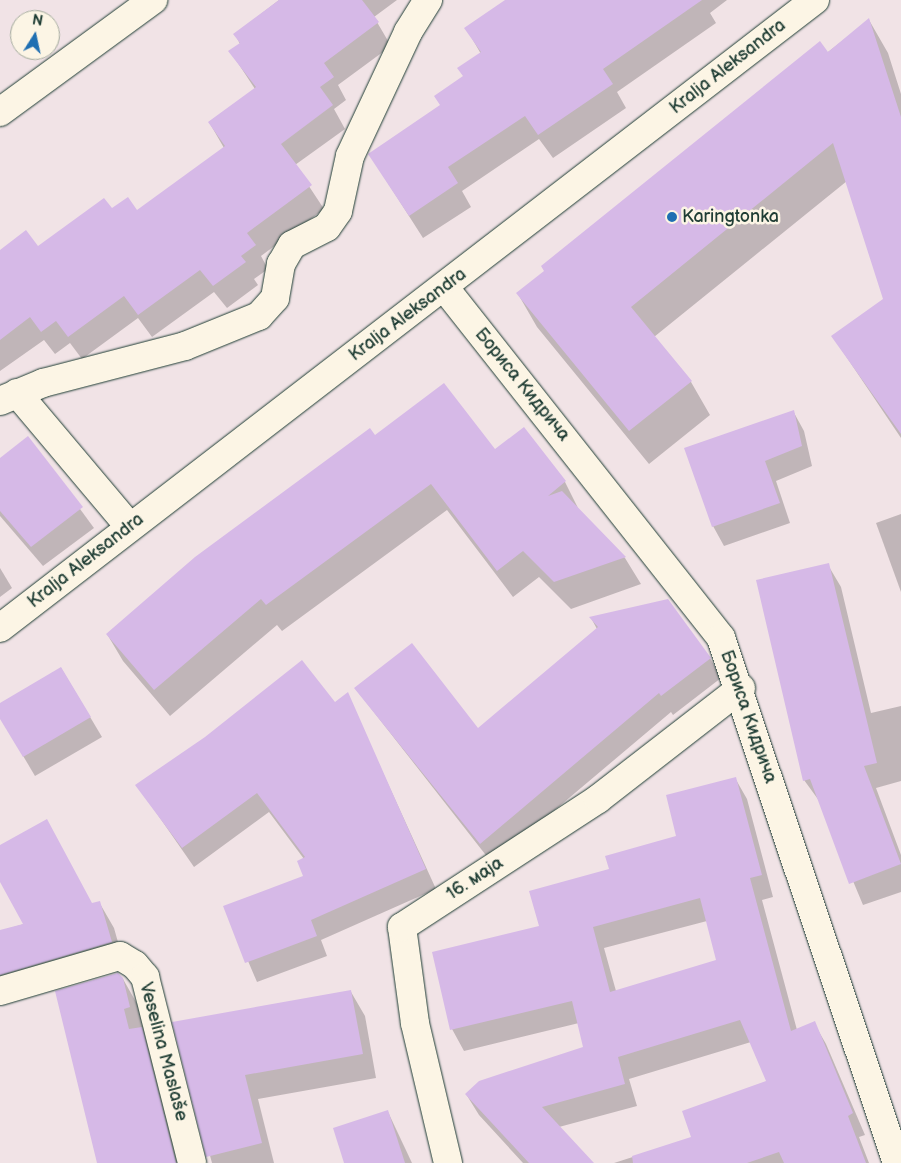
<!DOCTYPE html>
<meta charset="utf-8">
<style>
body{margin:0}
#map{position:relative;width:901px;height:1163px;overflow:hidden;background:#f1e3e6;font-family:"Balsamiq Sans",sans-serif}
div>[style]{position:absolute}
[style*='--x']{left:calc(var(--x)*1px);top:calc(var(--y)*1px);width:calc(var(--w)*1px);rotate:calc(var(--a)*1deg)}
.shadow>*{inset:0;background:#0003}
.building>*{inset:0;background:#d6b9e7}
.roads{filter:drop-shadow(0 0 1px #1f3d34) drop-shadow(0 0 1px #1f3d34)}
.minor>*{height:28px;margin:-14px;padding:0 14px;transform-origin:14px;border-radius:14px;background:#fcf5e5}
.major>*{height:28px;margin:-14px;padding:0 14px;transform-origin:14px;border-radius:14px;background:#fcf5e5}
.dots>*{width:14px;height:14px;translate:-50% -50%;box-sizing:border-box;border:2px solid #fcf5e5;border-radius:50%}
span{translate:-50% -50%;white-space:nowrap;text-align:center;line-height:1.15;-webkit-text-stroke:5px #fcf5e5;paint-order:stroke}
.street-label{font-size:18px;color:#1f3d34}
.poi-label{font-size:18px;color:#1f3d34}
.left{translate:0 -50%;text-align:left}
.north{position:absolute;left:10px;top:10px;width:50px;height:50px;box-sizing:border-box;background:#fcf5e5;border:1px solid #a4ab9e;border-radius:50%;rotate:10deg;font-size:14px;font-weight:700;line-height:20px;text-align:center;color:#1f3d34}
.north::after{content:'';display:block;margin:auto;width:18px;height:22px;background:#1f6fb2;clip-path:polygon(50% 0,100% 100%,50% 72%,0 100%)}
</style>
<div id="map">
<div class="shadow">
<div style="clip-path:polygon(279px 0,397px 0,374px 17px,391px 46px,338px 85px,346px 100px,334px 109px,345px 129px,295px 165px,324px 209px,261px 256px,268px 269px,254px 279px,258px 285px,227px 308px,214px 292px,152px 337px,138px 318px,82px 359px,70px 343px,55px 354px,44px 340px,0 371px,0 251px,38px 248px,112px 210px,137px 211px,224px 148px,209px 122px,255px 89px,230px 51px,240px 44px,235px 34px)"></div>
<div style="clip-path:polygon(507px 0,727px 0,710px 13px,716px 23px,617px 92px,626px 108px,553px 158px,539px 139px,462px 191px,471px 207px,423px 238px,370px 155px,441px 106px,464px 77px,459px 69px,481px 54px,466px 28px)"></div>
<div style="clip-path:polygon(869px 20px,888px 53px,901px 94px,901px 438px,833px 337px,884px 299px,847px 181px,654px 337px,691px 382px,710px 415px,649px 464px,537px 327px,518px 294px)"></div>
<div style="clip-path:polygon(793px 411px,804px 431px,812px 466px,776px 481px,790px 523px,724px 546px,713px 526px)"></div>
<div style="clip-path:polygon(524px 429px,565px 482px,579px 510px,625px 558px,641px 584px,571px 609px,539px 577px,513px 597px,447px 510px,282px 631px,277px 625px,170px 716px,123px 661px,107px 634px,375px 437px,495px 451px)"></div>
<div style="clip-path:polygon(28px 438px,94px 528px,43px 566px,0 516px,0 459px)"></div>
<div style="clip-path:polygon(901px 514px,901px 592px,876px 523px)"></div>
<div style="clip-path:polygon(828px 565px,841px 587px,871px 713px,901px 706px,901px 781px,876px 788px,901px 855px,901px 892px,863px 905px,820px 802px,804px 780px)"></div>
<div style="clip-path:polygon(0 568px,12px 588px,0 597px)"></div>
<div style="clip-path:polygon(591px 618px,710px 658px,721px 678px,673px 715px,671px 712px,492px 863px,355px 688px,478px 730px,597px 629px)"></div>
<div style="clip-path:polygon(61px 668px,102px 737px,35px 776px,0 717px,0 704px)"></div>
<div style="clip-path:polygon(347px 694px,436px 889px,321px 940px,327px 956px,257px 982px,225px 907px,305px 877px,304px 859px,269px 812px,194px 867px,137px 785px,335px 703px)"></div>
<div style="clip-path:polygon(evenodd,735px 778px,747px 799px,773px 897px,762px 900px,797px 1030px,814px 1023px,826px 1044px,865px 1135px,859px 1137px,869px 1163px,614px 1163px,692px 1138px,768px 1082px,751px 1042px,629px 1079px,637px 1106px,559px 1127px,593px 1163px,523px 1163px,479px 1115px,466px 1094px,585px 1048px,579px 1023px,464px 1051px,452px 1029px,540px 927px,610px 870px,678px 836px,735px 778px,707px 921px,718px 961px,616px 991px,604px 948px,707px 921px)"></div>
<div style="clip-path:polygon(0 846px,93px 904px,99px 902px,114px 928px,125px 967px,0 1005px,0 931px,24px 924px,0 879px)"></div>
<div style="clip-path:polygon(123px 979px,140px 1009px,146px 1037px,158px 1058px,184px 1163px,98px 1163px)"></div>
<div style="clip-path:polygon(351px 992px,365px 1016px,376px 1078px,258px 1099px,274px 1163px,212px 1163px,174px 1023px)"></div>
<div style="clip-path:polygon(388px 1112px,412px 1163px,346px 1163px)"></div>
</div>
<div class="building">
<div style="clip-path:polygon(279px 0,362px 0,379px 22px,324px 63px,334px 77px,320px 87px,333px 105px,281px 144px,312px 185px,247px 233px,256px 245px,241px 256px,246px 262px,213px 286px,200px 270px,138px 315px,124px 296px,68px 337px,56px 321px,41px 332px,30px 317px,0 340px,0 250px,26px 230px,38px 246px,104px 198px,112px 208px,128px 197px,137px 210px,225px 146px,208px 122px,256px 87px,228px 51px,240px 43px,233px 34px)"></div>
<div style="clip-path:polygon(505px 0,702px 0,603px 69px,613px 84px,538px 135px,525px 116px,448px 167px,458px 183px,409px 216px,368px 154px,440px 105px,434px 96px,463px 76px,457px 68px,481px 52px,464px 28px)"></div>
<div style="clip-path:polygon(869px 18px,901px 117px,901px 434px,831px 336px,883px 299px,833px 143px,631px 307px,692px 381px,629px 431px,516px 293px,544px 271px,541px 266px,820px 41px,828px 52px)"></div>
<div style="clip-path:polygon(444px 383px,495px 449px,524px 427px,566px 481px,548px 496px,562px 491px,626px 557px,554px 582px,523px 551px,497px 571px,431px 484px,266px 605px,261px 599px,154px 690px,106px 634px,195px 557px,370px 428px,375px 435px)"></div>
<div style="clip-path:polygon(794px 410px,802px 446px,765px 461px,780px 503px,712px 527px,684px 448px)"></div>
<div style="clip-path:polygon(28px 436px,83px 507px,31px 547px,0 511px,0 458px)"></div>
<div style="clip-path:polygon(829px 563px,877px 763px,864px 766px,901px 864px,849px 884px,810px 779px,803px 781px,756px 580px)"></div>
<div style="clip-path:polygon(668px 599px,711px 658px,661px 696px,659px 693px,480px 844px,354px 688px,412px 643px,478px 728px,598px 627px,589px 617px)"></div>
<div style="clip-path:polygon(302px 660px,335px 702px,348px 692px,426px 869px,311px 920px,317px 936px,245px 963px,223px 906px,303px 876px,297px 861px,305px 857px,257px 793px,182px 848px,135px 785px,205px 737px)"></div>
<div style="clip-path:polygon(61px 667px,91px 717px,23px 757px,0 719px,0 703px)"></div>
<div style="clip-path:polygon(evenodd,736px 777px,762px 875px,750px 878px,791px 1031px,815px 1021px,853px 1113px,848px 1116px,866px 1163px,784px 1163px,779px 1152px,747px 1163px,633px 1163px,632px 1156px,691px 1137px,682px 1111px,766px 1081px,740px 1020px,618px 1057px,625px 1084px,542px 1107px,594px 1163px,529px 1163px,465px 1094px,479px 1081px,583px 1047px,572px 1001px,450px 1030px,432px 952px,539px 926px,529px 891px,609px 869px,605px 856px,676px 836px,666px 795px,736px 777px,700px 898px,716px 960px,610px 992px,593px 927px,700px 898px)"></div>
<div style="clip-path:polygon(47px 819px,92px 903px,100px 901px,112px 942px,0 975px,0 930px,23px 924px,0 882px,0 845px)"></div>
<div style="clip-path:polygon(118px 973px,123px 978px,130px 1007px,124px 1009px,129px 1029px,142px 1027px,176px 1163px,97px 1163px,55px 991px)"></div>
<div style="clip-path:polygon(351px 990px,363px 1054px,245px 1075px,262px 1143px,206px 1157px,172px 1022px)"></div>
<div style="clip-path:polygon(388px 1110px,405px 1163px,344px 1163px,333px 1128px)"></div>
</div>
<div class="roads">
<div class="minor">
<div style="--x:0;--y:112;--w:190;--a:-36.2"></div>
<div style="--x:444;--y:287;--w:447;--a:51.7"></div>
<div style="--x:721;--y:638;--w:554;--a:71.47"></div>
<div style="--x:17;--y:393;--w:175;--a:49.9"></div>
<div style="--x:0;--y:401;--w:47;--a:-22.7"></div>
<div style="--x:43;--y:383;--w:147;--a:-14.6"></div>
<div style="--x:185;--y:346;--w:80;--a:-22.1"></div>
<div style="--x:259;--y:316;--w:24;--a:-48"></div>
<div style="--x:275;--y:298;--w:35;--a:-80"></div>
<div style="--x:281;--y:264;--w:22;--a:-60"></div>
<div style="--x:292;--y:245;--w:39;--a:-27"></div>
<div style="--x:327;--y:227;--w:19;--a:-55"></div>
<div style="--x:338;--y:211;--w:56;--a:-77.7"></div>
<div style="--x:350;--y:156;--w:137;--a:-64.9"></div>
<div style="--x:408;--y:32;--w:38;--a:-58"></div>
<div style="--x:0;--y:991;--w:125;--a:-16.3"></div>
<div style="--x:120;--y:956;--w:17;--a:31"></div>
<div style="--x:135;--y:965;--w:16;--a:50"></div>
<div style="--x:145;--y:977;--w:192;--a:75.8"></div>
<div style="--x:448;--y:1163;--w:144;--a:-103.3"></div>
<div style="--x:415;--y:1023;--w:97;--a:-97.7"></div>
<div style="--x:402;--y:927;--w:234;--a:-33.1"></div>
<div style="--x:598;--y:799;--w:181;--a:-37.8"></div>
</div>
<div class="major">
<div style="--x:0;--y:628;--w:1029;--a:-37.62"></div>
</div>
</div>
<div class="dots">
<div style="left:672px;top:217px;background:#1f6fb2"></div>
</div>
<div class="street-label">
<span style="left:728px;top:67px;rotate:-38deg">Kralja Aleksandra</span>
<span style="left:408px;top:315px;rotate:-37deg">Kralja Aleksandra</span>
<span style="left:522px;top:385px;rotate:51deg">Бориса Kидрича</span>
<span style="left:86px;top:561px;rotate:-38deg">Kralja Aleksandra</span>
<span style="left:748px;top:717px;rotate:71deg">Бориса Kидрича</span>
<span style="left:475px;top:879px;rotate:-33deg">16. маја</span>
<span style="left:163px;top:1052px;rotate:75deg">Veselina Maslaše</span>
</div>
<div class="poi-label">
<span class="left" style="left:682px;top:217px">Karingtonka</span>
</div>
<div class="north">N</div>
</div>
